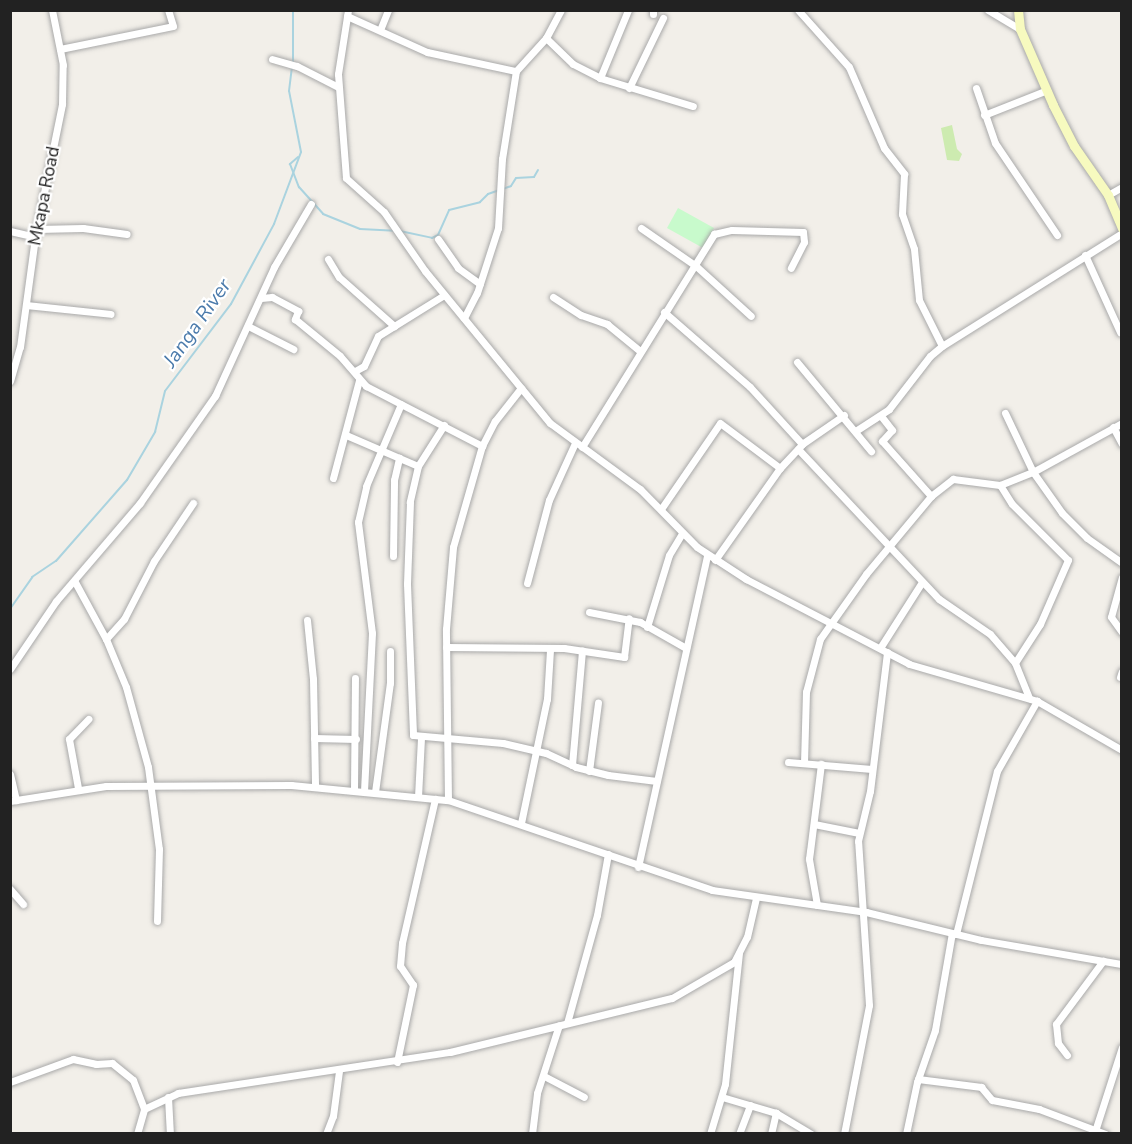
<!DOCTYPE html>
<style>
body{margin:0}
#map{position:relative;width:1132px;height:1144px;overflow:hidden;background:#f2efe9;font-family:"Nunito Sans",sans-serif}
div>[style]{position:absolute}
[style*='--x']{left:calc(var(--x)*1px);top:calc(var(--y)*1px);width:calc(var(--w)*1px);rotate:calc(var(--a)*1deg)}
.grass>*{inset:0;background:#cdebb0}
.park>*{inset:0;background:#c8facc}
.stream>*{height:2px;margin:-1px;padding:0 1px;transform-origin:1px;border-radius:1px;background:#aad3df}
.roads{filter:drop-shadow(0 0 2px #a9a9a9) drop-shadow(0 0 2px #a9a9a9)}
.street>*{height:7px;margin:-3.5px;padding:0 3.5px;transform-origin:3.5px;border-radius:3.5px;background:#fff}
.secondary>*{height:9px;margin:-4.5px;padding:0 4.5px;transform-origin:4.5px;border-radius:4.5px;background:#f7fabf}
span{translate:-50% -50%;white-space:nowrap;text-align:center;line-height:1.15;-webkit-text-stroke:4.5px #fff;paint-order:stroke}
.street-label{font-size:18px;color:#222}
.water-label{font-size:20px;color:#4a7aab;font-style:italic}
.frame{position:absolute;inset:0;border:12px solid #222;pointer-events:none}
</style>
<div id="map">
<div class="grass">
<div style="clip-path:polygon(952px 125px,957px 149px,962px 154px,959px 161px,947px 160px,941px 128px)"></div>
</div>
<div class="park">
<div style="clip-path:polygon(678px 208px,714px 228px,703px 248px,667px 228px)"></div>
</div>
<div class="stream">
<div style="--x:293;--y:62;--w:52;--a:-90"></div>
<div style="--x:298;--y:157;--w:11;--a:139"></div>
<div style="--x:290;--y:164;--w:25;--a:69"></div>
<div style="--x:299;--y:187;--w:36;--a:48"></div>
<div style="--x:323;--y:214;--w:40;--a:22"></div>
<div style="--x:360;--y:229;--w:35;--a:3"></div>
<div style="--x:400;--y:231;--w:33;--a:12"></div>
<div style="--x:432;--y:238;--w:7;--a:-27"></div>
<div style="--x:438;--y:235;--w:27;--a:-66"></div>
<div style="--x:449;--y:210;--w:32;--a:-14"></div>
<div style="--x:480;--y:202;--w:11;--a:-45"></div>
<div style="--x:488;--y:194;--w:24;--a:-19"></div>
<div style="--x:511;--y:186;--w:9;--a:-58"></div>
<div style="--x:516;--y:178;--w:18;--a:-3"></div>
<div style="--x:534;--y:177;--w:8;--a:-60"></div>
<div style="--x:10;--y:609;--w:39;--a:-55"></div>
<div style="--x:32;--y:577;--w:29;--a:-34"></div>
<div style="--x:56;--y:561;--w:108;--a:-48.8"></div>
<div style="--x:127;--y:480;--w:56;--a:-59.7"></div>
<div style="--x:155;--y:432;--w:42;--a:-76.3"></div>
<div style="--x:165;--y:391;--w:109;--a:-52.8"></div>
<div style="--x:231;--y:304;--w:91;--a:-61.7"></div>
<div style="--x:274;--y:224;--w:77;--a:-69.4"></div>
<div style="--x:301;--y:152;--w:62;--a:-101.1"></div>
<div style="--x:289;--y:91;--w:23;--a:-83"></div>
</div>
<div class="roads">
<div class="street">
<div style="--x:348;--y:10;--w:65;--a:98.9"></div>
<div style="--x:338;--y:74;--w:104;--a:85.6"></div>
<div style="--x:346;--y:178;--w:51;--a:41.8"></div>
<div style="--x:384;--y:212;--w:72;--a:55.2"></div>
<div style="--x:425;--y:271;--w:197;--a:50.6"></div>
<div style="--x:550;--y:423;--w:112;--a:36.3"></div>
<div style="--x:640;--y:489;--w:81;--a:45.5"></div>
<div style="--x:697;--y:547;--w:59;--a:33.1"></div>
<div style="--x:746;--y:579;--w:184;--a:27.5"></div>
<div style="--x:909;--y:664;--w:133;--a:16.1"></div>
<div style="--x:1037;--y:701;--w:98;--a:30"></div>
<div style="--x:653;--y:10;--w:4;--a:90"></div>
<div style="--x:798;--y:10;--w:76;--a:48.2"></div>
<div style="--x:849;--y:67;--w:88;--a:66.6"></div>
<div style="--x:884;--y:148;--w:33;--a:52"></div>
<div style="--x:904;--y:174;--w:40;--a:92.9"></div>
<div style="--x:902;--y:214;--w:37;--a:71"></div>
<div style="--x:914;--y:249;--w:51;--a:84.4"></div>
<div style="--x:919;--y:300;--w:51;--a:63.4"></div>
<div style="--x:988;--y:10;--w:37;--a:31"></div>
<div style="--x:347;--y:16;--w:88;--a:24.2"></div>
<div style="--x:427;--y:52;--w:91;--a:12.1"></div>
<div style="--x:380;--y:30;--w:22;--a:-68"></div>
<div style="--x:546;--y:38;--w:37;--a:44"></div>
<div style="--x:573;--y:64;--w:30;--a:27"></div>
<div style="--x:600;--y:78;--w:97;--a:16.8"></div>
<div style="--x:60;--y:49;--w:115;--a:-11.5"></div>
<div style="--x:173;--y:26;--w:17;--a:-107"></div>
<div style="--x:272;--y:59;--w:26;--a:16"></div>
<div style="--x:297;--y:66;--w:46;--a:27.1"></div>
<div style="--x:600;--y:78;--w:74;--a:-67.6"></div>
<div style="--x:629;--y:88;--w:78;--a:-64.1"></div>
<div style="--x:976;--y:88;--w:58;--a:70.9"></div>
<div style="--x:995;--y:143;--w:111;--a:56"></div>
<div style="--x:984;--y:115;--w:68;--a:-21.6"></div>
<div style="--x:1108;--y:195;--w:16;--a:-30"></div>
<div style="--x:641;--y:228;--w:67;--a:34.6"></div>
<div style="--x:696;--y:266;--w:74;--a:42.3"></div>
<div style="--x:37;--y:229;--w:46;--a:-1.2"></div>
<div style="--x:83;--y:228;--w:44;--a:7.8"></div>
<div style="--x:10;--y:231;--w:26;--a:13"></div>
<div style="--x:438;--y:239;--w:35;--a:55"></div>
<div style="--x:458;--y:268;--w:27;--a:36"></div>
<div style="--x:1085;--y:255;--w:85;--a:65.6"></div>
<div style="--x:328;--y:259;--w:21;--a:59"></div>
<div style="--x:339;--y:277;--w:74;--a:41.7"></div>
<div style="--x:553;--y:297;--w:33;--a:33"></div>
<div style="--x:581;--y:315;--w:28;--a:19"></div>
<div style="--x:607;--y:324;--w:43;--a:39.3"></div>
<div style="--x:261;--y:298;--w:11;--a:-5"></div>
<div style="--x:272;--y:297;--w:30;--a:28"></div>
<div style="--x:298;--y:311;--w:9;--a:111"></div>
<div style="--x:295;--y:319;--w:58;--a:39.4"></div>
<div style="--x:340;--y:356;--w:40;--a:49"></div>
<div style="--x:366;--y:386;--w:131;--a:27.3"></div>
<div style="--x:26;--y:305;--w:85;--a:6"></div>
<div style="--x:664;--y:312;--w:114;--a:41.1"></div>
<div style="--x:750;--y:387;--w:77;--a:47.6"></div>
<div style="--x:464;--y:318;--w:28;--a:-63"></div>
<div style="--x:477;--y:293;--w:68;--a:-72.1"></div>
<div style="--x:498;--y:228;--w:69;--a:-86.7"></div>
<div style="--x:502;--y:159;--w:89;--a:-81"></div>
<div style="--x:516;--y:71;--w:45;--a:-47.7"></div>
<div style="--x:546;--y:38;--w:32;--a:-62"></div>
<div style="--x:248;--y:326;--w:51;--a:27.1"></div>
<div style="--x:797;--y:362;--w:116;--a:50.3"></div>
<div style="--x:355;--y:371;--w:10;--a:-29"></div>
<div style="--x:364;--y:366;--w:33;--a:-65"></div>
<div style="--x:378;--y:336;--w:78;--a:-31.8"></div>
<div style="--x:10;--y:381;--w:35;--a:-74"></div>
<div style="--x:20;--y:347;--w:111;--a:-82.2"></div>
<div style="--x:35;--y:237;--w:136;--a:-78.5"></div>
<div style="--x:62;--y:104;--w:39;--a:-89"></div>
<div style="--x:63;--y:65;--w:56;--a:-101.3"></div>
<div style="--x:1005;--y:413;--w:65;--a:64.6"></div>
<div style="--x:1033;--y:472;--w:50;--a:54.7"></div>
<div style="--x:1062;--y:513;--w:35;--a:45"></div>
<div style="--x:1087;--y:538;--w:43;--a:35.5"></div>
<div style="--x:881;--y:416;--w:18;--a:52"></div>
<div style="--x:892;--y:430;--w:15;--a:132"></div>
<div style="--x:882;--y:441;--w:74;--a:48.3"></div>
<div style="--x:444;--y:425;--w:49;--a:122.4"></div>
<div style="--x:418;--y:466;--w:37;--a:103"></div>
<div style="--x:410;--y:502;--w:82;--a:92.1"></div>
<div style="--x:407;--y:584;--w:151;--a:87.7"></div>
<div style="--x:413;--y:735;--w:90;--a:5.1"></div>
<div style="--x:503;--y:743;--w:44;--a:13.1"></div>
<div style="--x:546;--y:753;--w:33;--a:25"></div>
<div style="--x:576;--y:767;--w:33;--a:14"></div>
<div style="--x:608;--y:775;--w:49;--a:7"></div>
<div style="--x:1113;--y:427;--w:19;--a:62"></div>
<div style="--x:857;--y:430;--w:38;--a:-33"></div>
<div style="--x:889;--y:409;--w:67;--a:-52.3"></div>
<div style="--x:930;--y:356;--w:16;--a:-40"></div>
<div style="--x:942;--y:346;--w:213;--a:-32.1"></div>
<div style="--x:346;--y:435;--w:78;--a:23.3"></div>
<div style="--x:582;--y:447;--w:251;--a:-58.2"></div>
<div style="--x:714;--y:234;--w:18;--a:-13"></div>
<div style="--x:732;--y:230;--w:71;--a:1.6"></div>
<div style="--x:803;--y:232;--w:10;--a:84"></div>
<div style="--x:804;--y:242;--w:29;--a:117"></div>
<div style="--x:798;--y:449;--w:206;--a:46.8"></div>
<div style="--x:939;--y:599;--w:62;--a:34.5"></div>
<div style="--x:990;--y:634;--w:38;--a:49"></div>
<div style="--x:1015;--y:663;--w:38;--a:68"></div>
<div style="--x:333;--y:478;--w:101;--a:-75.1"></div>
<div style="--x:1000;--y:485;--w:22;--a:58"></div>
<div style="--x:1012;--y:504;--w:79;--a:45"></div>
<div style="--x:1068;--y:560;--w:70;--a:113.6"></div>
<div style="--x:1040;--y:624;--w:46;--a:122.7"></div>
<div style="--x:661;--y:509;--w:104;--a:-55.5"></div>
<div style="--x:720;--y:423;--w:75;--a:36.9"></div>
<div style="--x:393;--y:556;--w:76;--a:-89.2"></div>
<div style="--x:394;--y:480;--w:23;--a:-77"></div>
<div style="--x:715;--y:560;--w:113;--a:-54.8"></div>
<div style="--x:780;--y:468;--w:33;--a:-47"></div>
<div style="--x:802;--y:444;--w:51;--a:-34.6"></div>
<div style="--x:1122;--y:577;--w:41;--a:105.4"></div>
<div style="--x:1111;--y:617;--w:19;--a:54"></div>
<div style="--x:75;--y:582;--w:65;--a:61.5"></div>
<div style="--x:106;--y:639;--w:52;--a:67.4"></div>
<div style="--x:126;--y:687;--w:83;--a:74.6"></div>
<div style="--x:148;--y:767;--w:83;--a:82.4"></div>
<div style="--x:159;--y:849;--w:72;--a:91.6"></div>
<div style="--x:527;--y:583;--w:86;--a:-75.2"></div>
<div style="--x:549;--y:500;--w:63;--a:-65.5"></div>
<div style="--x:589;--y:612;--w:52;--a:11.1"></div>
<div style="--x:640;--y:622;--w:53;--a:29.5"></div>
<div style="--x:307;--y:620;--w:59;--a:84.2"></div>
<div style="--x:313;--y:679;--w:107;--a:88.9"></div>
<div style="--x:647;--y:627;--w:75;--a:-73"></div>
<div style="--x:669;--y:555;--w:26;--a:-59"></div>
<div style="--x:106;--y:639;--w:27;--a:-48"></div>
<div style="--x:124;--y:619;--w:65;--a:-62.7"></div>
<div style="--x:154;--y:561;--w:70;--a:-56.1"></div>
<div style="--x:446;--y:647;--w:118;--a:0.5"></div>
<div style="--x:564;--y:648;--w:61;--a:8.5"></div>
<div style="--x:624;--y:657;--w:39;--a:-83"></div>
<div style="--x:880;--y:648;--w:78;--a:-57.5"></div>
<div style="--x:10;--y:669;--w:82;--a:-55.9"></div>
<div style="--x:56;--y:601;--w:129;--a:-49.4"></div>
<div style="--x:140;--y:503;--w:131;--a:-55"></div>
<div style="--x:215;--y:396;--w:142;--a:-65.4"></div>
<div style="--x:274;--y:267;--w:73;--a:-59.6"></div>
<div style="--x:1120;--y:677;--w:6;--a:-72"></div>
<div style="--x:314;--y:738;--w:42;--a:1.4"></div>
<div style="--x:788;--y:762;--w:84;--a:4.8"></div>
<div style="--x:804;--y:763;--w:71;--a:-88.4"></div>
<div style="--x:806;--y:692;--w:55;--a:-75.2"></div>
<div style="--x:820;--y:639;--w:80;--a:-54.7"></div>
<div style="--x:866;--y:574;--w:102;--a:-50.2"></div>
<div style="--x:931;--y:496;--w:28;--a:-38"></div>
<div style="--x:953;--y:479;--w:47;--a:7.3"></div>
<div style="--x:1000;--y:485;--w:35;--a:-22"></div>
<div style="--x:1033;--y:472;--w:102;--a:-28.8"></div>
<div style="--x:572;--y:765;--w:115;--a:-85"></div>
<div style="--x:589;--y:771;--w:69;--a:-82.5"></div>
<div style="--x:10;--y:774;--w:27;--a:77"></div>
<div style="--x:78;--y:788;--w:50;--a:-100.4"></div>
<div style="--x:69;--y:739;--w:28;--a:-46"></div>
<div style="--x:354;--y:789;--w:111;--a:-89.5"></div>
<div style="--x:364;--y:791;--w:158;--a:-87.1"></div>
<div style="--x:372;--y:633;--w:112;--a:-97.2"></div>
<div style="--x:358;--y:522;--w:37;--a:-77"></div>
<div style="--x:366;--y:486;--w:89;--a:-66.9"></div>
<div style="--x:375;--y:792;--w:110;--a:-82.2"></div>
<div style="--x:390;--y:683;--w:32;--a:-90"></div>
<div style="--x:418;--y:797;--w:60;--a:-87.1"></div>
<div style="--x:448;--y:800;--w:171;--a:-90.7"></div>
<div style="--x:446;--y:629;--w:82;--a:-85.1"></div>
<div style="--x:453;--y:547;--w:105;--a:-74"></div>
<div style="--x:482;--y:446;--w:28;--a:-63"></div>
<div style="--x:495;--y:421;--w:42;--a:-51.8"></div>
<div style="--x:10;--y:801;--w:97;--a:-8.9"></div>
<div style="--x:106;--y:786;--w:185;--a:-0.3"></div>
<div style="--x:291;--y:785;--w:158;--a:5.5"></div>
<div style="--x:448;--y:800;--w:279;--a:18.8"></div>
<div style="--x:712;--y:890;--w:156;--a:8.1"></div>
<div style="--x:866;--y:912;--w:118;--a:13.7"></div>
<div style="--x:981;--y:940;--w:143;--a:9.7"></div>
<div style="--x:521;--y:823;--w:127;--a:-78.2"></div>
<div style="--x:547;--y:699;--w:49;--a:-86.5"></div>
<div style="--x:814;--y:824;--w:46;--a:11.3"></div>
<div style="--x:638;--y:867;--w:320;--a:-77.5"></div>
<div style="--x:10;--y:889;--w:20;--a:49"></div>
<div style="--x:817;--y:905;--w:47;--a:-99.9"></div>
<div style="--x:809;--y:859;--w:96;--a:-82.8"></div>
<div style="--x:956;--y:934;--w:168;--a:-75.9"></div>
<div style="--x:997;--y:771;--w:81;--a:-60.3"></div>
<div style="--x:567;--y:1023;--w:112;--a:-74.5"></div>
<div style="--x:597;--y:915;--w:62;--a:-79.8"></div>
<div style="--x:1067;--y:1055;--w:15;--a:-127"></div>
<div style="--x:1058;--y:1043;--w:19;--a:-96"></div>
<div style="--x:1056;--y:1024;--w:79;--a:-53.3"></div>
<div style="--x:397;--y:1062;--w:79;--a:-78.3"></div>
<div style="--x:413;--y:985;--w:23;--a:-124"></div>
<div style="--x:400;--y:966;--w:23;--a:-85"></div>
<div style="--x:402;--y:943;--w:148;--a:-77.1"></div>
<div style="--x:544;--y:1076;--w:45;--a:27.7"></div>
<div style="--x:918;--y:1079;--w:64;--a:7.2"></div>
<div style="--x:981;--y:1087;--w:17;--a:50"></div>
<div style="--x:992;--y:1100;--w:48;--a:10.8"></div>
<div style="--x:1039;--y:1109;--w:71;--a:20.7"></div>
<div style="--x:10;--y:1082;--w:67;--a:-20.1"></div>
<div style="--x:73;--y:1059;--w:24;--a:12"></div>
<div style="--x:96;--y:1064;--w:16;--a:-4"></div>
<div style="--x:112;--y:1063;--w:27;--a:39"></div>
<div style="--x:133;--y:1080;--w:31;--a:69"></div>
<div style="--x:168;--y:1097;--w:37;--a:87"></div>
<div style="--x:722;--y:1097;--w:56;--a:16.5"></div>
<div style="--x:776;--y:1113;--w:41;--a:31"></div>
<div style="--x:1095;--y:1131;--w:88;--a:-72.2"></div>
<div style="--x:137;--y:1134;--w:26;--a:-74"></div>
<div style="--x:144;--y:1109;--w:38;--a:-25"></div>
<div style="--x:178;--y:1093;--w:275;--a:-8.6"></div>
<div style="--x:450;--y:1052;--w:228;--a:-13.7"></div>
<div style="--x:672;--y:998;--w:72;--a:-30.1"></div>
<div style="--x:734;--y:962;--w:28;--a:-63"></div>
<div style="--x:747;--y:937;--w:40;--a:-77"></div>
<div style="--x:326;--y:1134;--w:19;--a:-69"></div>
<div style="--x:333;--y:1116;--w:45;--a:-82.4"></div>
<div style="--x:532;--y:1134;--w:41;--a:-83"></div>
<div style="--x:537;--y:1093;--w:71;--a:-72.1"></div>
<div style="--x:710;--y:1134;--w:52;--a:-73.3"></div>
<div style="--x:725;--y:1084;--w:131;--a:-83.9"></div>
<div style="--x:739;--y:1134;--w:31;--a:-69"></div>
<div style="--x:771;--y:1134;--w:22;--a:-77"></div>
<div style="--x:844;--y:1134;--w:131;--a:-79"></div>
<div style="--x:869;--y:1005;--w:164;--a:-93.8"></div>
<div style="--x:858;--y:841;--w:51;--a:-76.5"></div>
<div style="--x:870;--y:791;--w:140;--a:-83"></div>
<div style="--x:906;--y:1134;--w:53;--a:-78.1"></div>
<div style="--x:917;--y:1082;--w:55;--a:-70.9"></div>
<div style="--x:935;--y:1030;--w:98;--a:-80.1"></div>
</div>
<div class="secondary">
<div style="--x:1018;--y:10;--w:19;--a:84"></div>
<div style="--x:1020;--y:29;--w:83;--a:66.5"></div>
<div style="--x:1053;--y:105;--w:46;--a:62.9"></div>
<div style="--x:1074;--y:146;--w:60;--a:55.2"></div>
<div style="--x:1108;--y:195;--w:36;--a:67"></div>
</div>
</div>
<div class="street-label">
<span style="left:44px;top:196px;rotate:-79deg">Mkapa Road</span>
</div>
<div class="water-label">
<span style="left:197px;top:323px;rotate:-55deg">Janga River</span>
</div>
<div class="frame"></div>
</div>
